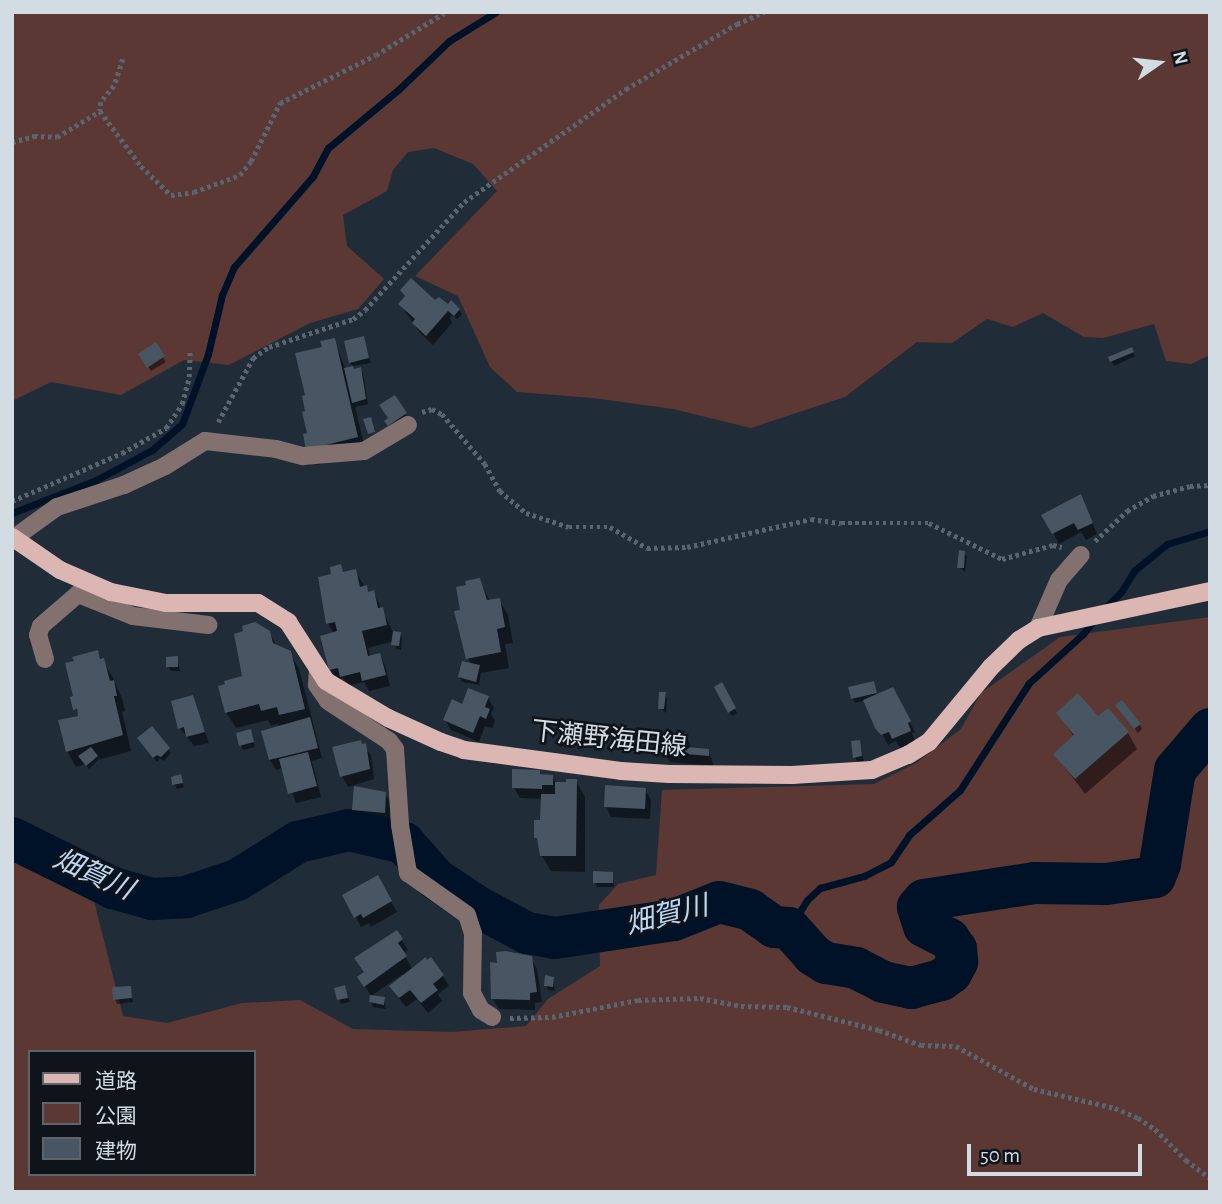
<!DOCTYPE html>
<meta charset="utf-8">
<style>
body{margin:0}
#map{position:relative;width:1222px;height:1204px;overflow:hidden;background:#212c39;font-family:"Alegreya Sans","Noto Sans JP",sans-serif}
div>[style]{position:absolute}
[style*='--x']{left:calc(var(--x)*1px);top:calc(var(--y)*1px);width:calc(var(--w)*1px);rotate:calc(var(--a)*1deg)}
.green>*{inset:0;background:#5b3834}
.shadow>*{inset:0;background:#0007}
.stream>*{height:7px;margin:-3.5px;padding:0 3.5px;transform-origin:3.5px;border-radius:3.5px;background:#001228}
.river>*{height:42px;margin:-21px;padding:0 21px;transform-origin:21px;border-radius:21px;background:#001228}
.building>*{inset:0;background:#485562}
.path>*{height:4.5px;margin-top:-2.25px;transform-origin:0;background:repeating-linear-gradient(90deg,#5b6570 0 3.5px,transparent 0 7px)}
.minor>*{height:18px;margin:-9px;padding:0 9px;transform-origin:9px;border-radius:9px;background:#83716f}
.major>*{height:18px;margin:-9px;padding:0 9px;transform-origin:9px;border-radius:9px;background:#dcb6b2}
span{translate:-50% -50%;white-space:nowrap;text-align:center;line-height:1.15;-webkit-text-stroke:5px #0f141a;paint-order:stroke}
.street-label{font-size:26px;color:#d3dbe3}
.water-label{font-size:28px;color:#bed9f5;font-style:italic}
.frame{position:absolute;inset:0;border:14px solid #d3dbe3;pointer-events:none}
.legend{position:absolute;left:28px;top:1050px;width:228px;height:126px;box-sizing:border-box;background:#0f141a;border:2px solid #5d646a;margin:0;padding:9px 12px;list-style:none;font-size:21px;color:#d3dbe3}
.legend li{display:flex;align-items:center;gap:14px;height:35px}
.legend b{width:35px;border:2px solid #5d646a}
.north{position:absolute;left:1124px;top:28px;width:70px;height:70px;-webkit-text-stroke:5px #0f141a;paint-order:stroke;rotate:76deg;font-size:19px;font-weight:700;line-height:28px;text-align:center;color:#d3dbe3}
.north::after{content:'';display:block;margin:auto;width:24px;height:32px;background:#d3dbe3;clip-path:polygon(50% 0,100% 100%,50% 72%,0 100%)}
.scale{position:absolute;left:967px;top:1144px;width:175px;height:32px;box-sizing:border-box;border:4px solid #d3dbe3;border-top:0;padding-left:9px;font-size:21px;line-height:24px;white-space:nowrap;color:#d3dbe3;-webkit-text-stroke:5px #0f141a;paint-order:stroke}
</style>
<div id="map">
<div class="green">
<div style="clip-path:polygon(12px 12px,1210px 12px,1210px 355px,1191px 364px,1166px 361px,1154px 324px,1103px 338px,1084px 337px,1043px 313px,1013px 327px,987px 319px,952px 343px,917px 342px,845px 397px,751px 428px,673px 409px,593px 398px,517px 392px,490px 367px,458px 296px,415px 276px,497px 191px,473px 164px,434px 148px,408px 152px,393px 170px,387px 191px,343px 215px,347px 246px,384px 279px,358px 309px,310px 323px,229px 365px,184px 360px,121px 395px,51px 382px,12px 401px)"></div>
<div style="clip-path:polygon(evenodd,1210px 617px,1210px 1192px,12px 1192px,12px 852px,92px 893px,123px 1016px,167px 1023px,242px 1003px,300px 1000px,353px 1029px,452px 1032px,526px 1026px,548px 999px,600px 966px,599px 905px,618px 884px,656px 875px,662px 790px,874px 784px,916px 763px,961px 729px,981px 693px,1060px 637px,1210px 617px,30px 1052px,254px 1052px,254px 1174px,30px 1174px,30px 1052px)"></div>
</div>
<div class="shadow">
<div style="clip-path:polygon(402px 291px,459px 310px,462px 314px,457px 319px,452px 314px,450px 318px,452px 323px,433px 345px,420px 333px,400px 304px,406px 298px)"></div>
<div style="clip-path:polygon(363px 338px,371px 363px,353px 366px,350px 362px)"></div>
<div style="clip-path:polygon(334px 340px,346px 370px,361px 369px,363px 373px,368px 404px,355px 407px,366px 453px,317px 465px,308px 449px,307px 396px,324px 348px)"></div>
<div style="clip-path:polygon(155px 344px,166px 362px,151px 371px,140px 354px)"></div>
<div style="clip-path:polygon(1131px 349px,1135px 356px,1114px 366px,1110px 358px)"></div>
<div style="clip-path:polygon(394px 397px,408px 418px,391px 430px,387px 422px,390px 419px)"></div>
<div style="clip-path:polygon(1086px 506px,1097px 534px,1086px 540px,1081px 532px,1059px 544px,1044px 515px)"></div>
<div style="clip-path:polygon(964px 553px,967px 557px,965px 572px,959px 567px)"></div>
<div style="clip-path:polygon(340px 566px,344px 573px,355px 571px,365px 587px,369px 593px,373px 592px,393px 632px,400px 634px,402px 638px,401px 650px,396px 649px,394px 641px,368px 648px,371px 657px,379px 655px,385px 665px,390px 686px,369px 691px,364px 682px,348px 686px,343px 678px,337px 680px,331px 670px,323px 637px,334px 634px,328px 623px,334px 575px)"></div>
<div style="clip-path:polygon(479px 580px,490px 601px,499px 600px,508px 615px,513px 643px,505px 644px,509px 668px,481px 673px,479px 685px,462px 682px,460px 677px,472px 665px,468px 658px,462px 612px)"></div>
<div style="clip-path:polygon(269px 632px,277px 647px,290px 653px,299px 669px,322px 758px,312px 761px,321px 797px,296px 803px,283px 768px,276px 770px,270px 760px,264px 733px,279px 729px,278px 724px,271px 726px,268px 720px,236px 728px,226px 712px)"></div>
<div style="clip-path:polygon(97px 652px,112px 676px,122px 698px,125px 711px,122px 712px,131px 751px,98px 760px,89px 769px,85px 764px,76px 767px,67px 751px,79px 717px,72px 698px,75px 697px)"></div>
<div style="clip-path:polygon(177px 658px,180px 671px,171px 671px,168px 667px)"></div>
<div style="clip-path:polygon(873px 683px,878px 696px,892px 690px,915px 732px,912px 733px,915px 741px,900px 748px,896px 741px,888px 745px,865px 700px,855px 703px,852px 698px)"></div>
<div style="clip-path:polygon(722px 684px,737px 713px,732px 716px,716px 687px)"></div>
<div style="clip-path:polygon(665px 694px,667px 699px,666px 713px,660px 708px)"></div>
<div style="clip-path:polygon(192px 697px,209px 743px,194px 746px,180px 728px)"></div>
<div style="clip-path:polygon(488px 698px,494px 708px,491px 714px,495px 721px,492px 728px,485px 726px,479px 742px,451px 730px,445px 720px,463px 706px)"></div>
<div style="clip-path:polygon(1120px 710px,1140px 725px,1142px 729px,1138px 733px)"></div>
<div style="clip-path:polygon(1058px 713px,1098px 719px,1128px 733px,1137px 749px,1085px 794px,1055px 754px,1074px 737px)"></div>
<div style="clip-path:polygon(250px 731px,255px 747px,243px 750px,241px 745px)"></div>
<div style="clip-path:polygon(686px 735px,692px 749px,708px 750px,714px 766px,670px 762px,664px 751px)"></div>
<div style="clip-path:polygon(859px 741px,864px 761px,857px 762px,855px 757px)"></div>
<div style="clip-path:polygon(142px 743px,168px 749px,171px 753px,164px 761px,160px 758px,157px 762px)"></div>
<div style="clip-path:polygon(362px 745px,371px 755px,374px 779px,348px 787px,342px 776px)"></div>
<div style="clip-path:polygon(539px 772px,542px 776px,552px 776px,556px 783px,576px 781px,585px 797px,585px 872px,551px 871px,542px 856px,542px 799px,520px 798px,514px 788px)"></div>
<div style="clip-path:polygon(180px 776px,184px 787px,177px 789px,174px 784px)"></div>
<div style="clip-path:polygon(645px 789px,651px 800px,650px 819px,611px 817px,606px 806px)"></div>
<div style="clip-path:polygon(385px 793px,391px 804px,390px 822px,360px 820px,354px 810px)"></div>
<div style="clip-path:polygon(612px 873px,614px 887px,597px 887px,595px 882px)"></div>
<div style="clip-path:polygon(377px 878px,397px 912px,371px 927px,369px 923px,361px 927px,344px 896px)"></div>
<div style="clip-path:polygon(397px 932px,408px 950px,403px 953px,413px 970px,443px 976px,449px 986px,438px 994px,442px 1001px,428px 1013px,417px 999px,406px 1007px,397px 996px,392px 986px,404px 976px,403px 974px,371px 996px,360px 978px)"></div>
<div style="clip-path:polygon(531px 958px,537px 969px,542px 1002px,535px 1003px,535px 1010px,499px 1009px,493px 999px)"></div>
<div style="clip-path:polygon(553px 978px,555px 991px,548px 990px,546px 985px)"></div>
<div style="clip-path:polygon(344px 987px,350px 1002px,341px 1004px,336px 990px)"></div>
<div style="clip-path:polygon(130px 988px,133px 1002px,117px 1004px,115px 999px)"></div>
<div style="clip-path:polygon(384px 999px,386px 1009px,373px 1007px,371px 1002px)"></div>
</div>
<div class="stream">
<div style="--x:12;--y:513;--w:90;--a:-21.4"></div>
<div style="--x:96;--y:480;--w:64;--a:-28.2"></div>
<div style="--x:152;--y:450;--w:40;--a:-41"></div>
<div style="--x:182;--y:424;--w:75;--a:-69.6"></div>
<div style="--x:208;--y:354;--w:61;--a:-76.7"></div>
<div style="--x:222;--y:295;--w:30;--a:-67"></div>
<div style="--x:234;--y:267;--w:121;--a:-49"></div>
<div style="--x:313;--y:176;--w:32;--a:-62"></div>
<div style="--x:328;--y:148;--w:92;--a:-39.7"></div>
<div style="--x:399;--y:89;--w:69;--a:-43.8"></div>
<div style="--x:449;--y:41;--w:55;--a:-31.7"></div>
<div style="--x:1104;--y:609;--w:24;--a:-45"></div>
<div style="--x:1121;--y:592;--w:26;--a:-58"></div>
<div style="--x:1135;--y:570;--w:41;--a:-39.1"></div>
<div style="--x:1167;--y:544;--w:45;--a:-16.8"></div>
<div style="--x:789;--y:928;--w:33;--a:-57"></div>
<div style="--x:807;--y:900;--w:18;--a:-43"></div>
<div style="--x:820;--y:888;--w:46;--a:-15.3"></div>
<div style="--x:864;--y:876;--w:30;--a:-27"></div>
<div style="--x:891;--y:862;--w:32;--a:-56"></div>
<div style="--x:909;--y:835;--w:68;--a:-41.4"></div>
<div style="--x:960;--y:790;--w:127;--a:-57.2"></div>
<div style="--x:1029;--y:683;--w:73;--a:-42.2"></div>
<div style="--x:1083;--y:634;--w:18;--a:-52"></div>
</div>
<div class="river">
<div style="--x:12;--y:838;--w:113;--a:26.3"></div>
<div style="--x:113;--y:888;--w:41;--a:15.8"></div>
<div style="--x:152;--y:899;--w:34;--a:-3"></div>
<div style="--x:186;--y:897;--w:54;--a:-18.4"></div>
<div style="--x:237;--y:880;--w:72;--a:-31.9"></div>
<div style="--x:298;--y:842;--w:52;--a:-13.2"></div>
<div style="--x:349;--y:830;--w:57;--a:13.3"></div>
<div style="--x:404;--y:843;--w:48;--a:48.4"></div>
<div style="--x:436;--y:879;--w:50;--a:33.7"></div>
<div style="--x:478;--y:907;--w:55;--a:28"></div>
<div style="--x:527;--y:933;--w:28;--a:10"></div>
<div style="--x:555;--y:938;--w:120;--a:-8.6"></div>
<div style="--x:674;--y:920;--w:48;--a:-21.8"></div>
<div style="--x:719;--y:902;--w:32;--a:14"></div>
<div style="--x:750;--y:910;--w:29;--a:35"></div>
<div style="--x:774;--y:927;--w:15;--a:4"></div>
<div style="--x:789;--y:928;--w:36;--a:48"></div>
<div style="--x:813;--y:955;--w:15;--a:32"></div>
<div style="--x:826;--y:963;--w:30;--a:9"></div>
<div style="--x:856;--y:968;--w:30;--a:27"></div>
<div style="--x:883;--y:982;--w:29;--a:12"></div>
<div style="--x:911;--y:988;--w:31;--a:-15"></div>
<div style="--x:941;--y:980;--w:12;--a:-35"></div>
<div style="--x:951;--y:973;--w:13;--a:-61"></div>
<div style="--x:957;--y:962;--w:13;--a:-94"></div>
<div style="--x:956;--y:949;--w:12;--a:-125"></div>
<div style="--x:949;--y:939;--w:28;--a:-153"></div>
<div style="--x:924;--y:926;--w:20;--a:-108"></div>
<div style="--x:918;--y:907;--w:9;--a:-49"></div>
<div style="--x:924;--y:900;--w:112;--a:-8.7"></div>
<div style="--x:1035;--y:883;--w:71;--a:0.8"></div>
<div style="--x:1106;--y:884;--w:49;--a:-8.1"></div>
<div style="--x:1155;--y:877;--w:14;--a:-69"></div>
<div style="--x:1160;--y:864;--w:95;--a:-80.9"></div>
<div style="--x:1175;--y:770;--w:54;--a:-49.5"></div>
</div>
<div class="building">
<div style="clip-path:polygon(411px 278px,435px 300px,439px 297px,448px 304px,451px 300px,460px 309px,454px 316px,448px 311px,426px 336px,412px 323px,415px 319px,398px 304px,405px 296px,400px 290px)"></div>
<div style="clip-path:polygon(364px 336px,369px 358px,349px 363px,344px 341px)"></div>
<div style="clip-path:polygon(335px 338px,358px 437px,306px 450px,303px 434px,307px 433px,302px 412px,305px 411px,302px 396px,305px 395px,295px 353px,322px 347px,320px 341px)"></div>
<div style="clip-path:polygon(156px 342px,165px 356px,147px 368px,138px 354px)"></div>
<div style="clip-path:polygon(1132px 347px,1134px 352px,1110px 362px,1108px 357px)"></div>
<div style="clip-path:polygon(353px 366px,354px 369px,361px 367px,366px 399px,352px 403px,344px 368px)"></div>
<div style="clip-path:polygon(395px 395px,407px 413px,388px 426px,384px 421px,388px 418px,379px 405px)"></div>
<div style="clip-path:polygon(371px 417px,375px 432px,368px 434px,363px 419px)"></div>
<div style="clip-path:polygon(1081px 494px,1093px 523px,1078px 530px,1074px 523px,1052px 534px,1041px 515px)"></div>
<div style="clip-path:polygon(959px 550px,965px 551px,964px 568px,957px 568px)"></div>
<div style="clip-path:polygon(341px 564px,343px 572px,356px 569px,360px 587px,367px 585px,368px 592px,374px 590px,378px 608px,383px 607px,387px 625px,362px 631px,368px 656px,380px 653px,386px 675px,362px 681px,360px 672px,340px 677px,338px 668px,329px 670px,320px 636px,337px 631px,335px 622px,326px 624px,318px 577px,331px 574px,330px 567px)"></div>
<div style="clip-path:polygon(480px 578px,487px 600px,500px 598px,505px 627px,497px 629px,501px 652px,466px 659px,454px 611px,460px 610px,456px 587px,466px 585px,465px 581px)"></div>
<div style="clip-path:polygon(255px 622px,270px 631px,273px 643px,291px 651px,305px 709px,279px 715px,277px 707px,261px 711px,259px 704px,225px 713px,218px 686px,225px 684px,224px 681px,242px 676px,234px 634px,243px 631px,242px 626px)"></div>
<div style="clip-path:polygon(393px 631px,401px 632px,399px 646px,391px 645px)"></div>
<div style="clip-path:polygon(98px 650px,100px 659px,104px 658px,110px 681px,114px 680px,117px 696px,114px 696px,123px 735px,66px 752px,58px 720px,78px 716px,77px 709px,73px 710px,70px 697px,73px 696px,65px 663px,74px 661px,72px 657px)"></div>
<div style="clip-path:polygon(178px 656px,178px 667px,166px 667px,166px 657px)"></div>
<div style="clip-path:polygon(462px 661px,480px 665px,476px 682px,458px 677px)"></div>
<div style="clip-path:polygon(874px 681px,877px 693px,851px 699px,848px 687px)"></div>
<div style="clip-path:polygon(722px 682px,736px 708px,728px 713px,714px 687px)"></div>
<div style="clip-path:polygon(893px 687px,911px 721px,908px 723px,911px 731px,892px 739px,889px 732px,881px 735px,875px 728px,863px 700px)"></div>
<div style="clip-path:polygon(468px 688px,489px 696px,485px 707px,490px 709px,486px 719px,480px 716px,473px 733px,443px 720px,452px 699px,462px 704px)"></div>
<div style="clip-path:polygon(659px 692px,666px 692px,664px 709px,658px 709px)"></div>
<div style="clip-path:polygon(1078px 693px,1098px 716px,1108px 708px,1129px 732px,1075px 779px,1053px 754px,1074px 735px,1056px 713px)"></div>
<div style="clip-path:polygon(193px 695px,205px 732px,186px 737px,184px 727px,178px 729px,171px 701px)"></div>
<div style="clip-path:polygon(1122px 700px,1141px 724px,1134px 729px,1115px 705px)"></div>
<div style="clip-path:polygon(310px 717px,318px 748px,269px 760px,261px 731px)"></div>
<div style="clip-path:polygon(152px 726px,170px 748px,161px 757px,157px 755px,153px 758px,137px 738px)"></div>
<div style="clip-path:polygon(251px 729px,254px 742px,239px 746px,236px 733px)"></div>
<div style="clip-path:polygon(673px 732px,687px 733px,686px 747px,709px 749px,709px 756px,662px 752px,664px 735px,673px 735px)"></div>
<div style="clip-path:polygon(361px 740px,362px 744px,366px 743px,370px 769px,340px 777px,332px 747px)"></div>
<div style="clip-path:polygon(860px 740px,862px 756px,853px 758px,851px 741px)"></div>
<div style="clip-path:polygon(91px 747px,98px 756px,86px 766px,78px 756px)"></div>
<div style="clip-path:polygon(308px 752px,317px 786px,288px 794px,279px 759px)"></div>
<div style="clip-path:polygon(512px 769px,540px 770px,540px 774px,553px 775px,553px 785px,542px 785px,542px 789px,512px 788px)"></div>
<div style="clip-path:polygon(181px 774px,183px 783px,172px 785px,171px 777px)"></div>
<div style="clip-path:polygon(566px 779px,577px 779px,576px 856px,540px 856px,537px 838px,534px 838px,534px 820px,540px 820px,541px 794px,555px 794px,555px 782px,566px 782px)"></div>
<div style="clip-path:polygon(605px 785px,646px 788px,645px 809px,604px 807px)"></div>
<div style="clip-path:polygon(354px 786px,386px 792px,385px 813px,352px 810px)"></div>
<div style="clip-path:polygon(593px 871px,613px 872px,613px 883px,593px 883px)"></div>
<div style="clip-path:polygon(378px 875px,392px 901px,363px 918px,361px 914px,354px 918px,342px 895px)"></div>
<div style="clip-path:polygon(397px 930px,403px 939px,398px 943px,407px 956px,364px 987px,357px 977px,364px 972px,354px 958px)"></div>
<div style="clip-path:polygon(505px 951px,532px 956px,537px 992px,530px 993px,530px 1000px,491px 999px,490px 962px,497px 963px,496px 952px)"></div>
<div style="clip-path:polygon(426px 957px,427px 960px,431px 957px,444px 975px,433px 984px,438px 990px,421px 1003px,410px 990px,399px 998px,389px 986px)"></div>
<div style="clip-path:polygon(545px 975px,554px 977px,553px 987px,544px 986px)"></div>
<div style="clip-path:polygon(345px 985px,348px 998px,337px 1000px,334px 988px)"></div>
<div style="clip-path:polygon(131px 986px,132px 998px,113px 1000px,112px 987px)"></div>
<div style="clip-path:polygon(370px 995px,385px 997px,384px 1005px,369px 1002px)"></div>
</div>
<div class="path">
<div style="--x:123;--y:59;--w:28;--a:108"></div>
<div style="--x:114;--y:86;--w:21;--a:129"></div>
<div style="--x:101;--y:102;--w:9;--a:96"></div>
<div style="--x:100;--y:111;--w:69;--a:53.3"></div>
<div style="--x:141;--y:166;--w:42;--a:44"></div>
<div style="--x:171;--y:195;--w:23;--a:-7"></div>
<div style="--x:194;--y:192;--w:49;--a:-20.3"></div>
<div style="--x:240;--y:175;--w:18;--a:-52"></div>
<div style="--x:251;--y:161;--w:65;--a:-63.4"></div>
<div style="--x:280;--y:103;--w:107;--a:-26.6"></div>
<div style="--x:376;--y:55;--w:82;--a:-31.6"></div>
<div style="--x:12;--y:142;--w:23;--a:-15"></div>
<div style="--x:34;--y:136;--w:23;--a:2"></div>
<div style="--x:57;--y:137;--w:50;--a:-31.2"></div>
<div style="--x:422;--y:412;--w:10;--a:-17"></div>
<div style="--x:432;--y:409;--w:11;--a:27"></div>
<div style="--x:442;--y:414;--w:66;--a:49.3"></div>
<div style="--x:485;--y:464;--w:31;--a:61"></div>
<div style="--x:500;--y:491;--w:34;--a:40"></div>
<div style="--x:526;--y:513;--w:45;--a:18"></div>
<div style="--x:569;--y:527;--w:41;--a:0"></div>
<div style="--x:610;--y:527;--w:43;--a:29.6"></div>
<div style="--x:647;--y:548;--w:40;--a:-1.4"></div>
<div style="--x:687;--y:547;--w:127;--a:-12.7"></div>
<div style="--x:811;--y:519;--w:30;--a:8"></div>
<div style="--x:841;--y:523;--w:88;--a:0"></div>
<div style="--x:929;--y:523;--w:81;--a:26.3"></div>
<div style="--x:1002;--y:559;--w:53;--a:-15.4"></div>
<div style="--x:1053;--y:545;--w:9;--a:13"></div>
<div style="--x:218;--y:422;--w:73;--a:-61.3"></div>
<div style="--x:253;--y:358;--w:19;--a:-35"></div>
<div style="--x:269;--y:347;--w:89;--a:-18.4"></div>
<div style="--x:353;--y:319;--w:15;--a:-37"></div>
<div style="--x:365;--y:310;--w:147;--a:-47.5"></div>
<div style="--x:464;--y:202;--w:198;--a:-34.9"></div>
<div style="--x:626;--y:89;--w:129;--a:-30.4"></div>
<div style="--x:737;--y:24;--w:30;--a:-24"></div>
<div style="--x:12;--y:501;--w:120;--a:-23.6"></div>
<div style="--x:122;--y:453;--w:51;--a:-29.6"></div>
<div style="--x:166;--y:428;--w:29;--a:-56"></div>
<div style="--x:182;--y:404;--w:28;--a:-75"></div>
<div style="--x:189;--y:377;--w:27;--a:-88"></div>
<div style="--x:1095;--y:541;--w:44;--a:-43.2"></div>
<div style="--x:1127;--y:511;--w:30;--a:-30"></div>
<div style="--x:1153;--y:496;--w:38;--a:-15"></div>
<div style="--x:1190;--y:486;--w:20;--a:-3"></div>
<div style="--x:510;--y:1018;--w:42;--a:-1.4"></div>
<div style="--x:552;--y:1017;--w:88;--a:-11.2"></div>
<div style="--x:638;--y:1000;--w:62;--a:-1.8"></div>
<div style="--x:700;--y:998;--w:42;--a:11"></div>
<div style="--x:741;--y:1006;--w:46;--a:1.2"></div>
<div style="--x:787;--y:1007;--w:95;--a:14"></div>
<div style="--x:879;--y:1030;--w:45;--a:19.7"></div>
<div style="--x:921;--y:1045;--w:35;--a:2"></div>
<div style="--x:956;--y:1046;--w:89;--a:28.9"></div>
<div style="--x:1034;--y:1089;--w:83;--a:13.2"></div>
<div style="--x:1115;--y:1108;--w:25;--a:23"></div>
<div style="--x:1138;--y:1118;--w:20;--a:33"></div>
<div style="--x:1155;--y:1129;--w:44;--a:45"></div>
<div style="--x:1186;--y:1160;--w:30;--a:37"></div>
</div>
<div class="minor">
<div style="--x:14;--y:538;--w:53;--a:-35.8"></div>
<div style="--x:57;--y:507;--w:71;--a:-18.2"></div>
<div style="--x:124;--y:485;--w:45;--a:-24.9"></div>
<div style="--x:165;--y:466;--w:47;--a:-32"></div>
<div style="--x:205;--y:441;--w:71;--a:6.4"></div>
<div style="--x:276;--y:449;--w:28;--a:15"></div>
<div style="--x:303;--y:456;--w:61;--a:-4.7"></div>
<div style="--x:364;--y:451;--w:51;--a:-30.6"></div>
<div style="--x:78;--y:594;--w:59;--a:21.8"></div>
<div style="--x:133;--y:616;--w:76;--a:6.8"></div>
<div style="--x:1038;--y:628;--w:52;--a:-66.4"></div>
<div style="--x:1059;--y:580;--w:33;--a:-49"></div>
<div style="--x:45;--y:659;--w:25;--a:-106"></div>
<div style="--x:38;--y:635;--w:9;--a:-72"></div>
<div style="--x:41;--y:626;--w:60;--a:-40.9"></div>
<div style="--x:318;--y:670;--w:15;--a:94"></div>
<div style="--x:317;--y:685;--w:19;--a:55"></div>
<div style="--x:328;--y:701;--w:73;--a:33.3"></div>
<div style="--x:389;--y:741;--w:10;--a:53"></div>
<div style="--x:395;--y:749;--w:76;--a:86.2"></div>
<div style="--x:400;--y:825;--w:49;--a:80.5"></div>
<div style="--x:408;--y:873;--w:72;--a:35.4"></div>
<div style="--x:467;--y:915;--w:20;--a:72"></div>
<div style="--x:473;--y:934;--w:59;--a:91"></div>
<div style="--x:472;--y:993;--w:19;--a:62"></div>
<div style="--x:481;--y:1010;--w:13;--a:32"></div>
</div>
<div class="major">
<div style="--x:12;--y:537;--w:58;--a:34.5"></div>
<div style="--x:60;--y:570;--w:56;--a:23.3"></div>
<div style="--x:111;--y:592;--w:56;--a:11.3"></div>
<div style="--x:166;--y:603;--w:92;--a:0"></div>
<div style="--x:258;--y:603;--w:36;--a:32"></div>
<div style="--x:288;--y:622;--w:70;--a:57.2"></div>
<div style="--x:326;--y:681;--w:72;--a:30.8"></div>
<div style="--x:388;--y:718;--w:58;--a:24.4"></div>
<div style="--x:441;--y:742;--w:24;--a:19"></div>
<div style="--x:464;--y:750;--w:158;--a:7.6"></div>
<div style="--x:621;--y:771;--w:48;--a:3.6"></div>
<div style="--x:669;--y:774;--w:123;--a:0.5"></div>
<div style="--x:792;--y:775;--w:80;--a:-3.6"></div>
<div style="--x:872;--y:770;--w:39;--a:-23"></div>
<div style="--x:908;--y:755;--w:25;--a:-32"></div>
<div style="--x:929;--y:742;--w:97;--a:-50.4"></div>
<div style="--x:991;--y:667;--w:39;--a:-44"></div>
<div style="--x:1019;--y:640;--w:22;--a:-32"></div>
<div style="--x:1038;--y:628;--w:176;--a:-12.1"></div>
</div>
<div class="street-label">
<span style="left:609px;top:740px;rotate:6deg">下瀬野海田線</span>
</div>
<div class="water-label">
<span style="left:93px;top:875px;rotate:24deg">畑賀川</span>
<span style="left:667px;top:916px;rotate:-14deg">畑賀川</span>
</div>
<div class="frame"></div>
<ul class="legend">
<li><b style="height:9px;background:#dcb6b2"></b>道路</li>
<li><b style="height:19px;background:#5b3834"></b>公園</li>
<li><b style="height:19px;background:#485562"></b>建物</li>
</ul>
<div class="north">N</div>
<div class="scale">50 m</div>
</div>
